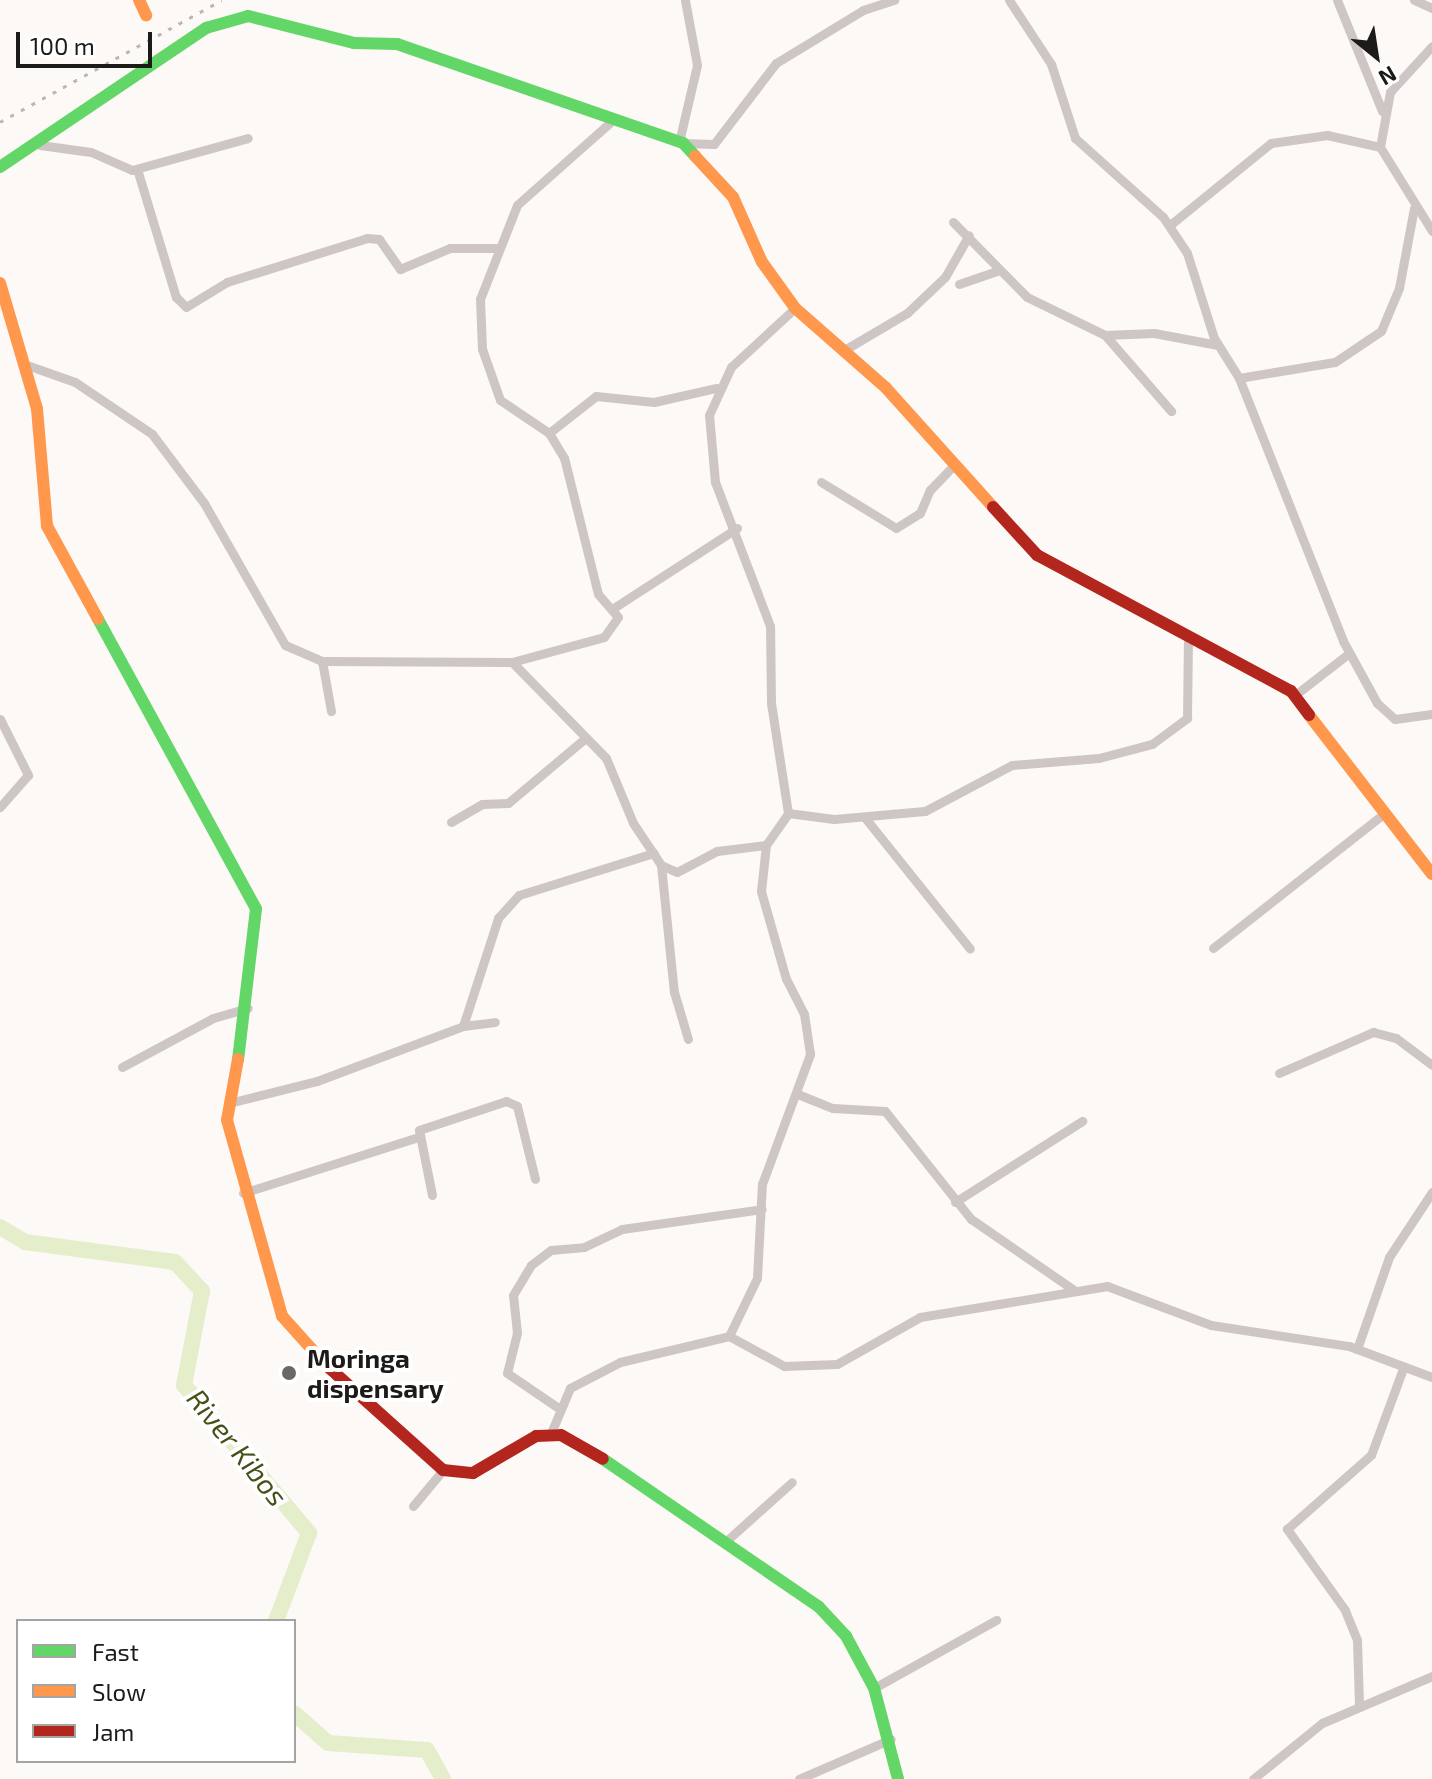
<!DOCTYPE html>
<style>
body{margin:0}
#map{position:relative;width:1432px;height:1779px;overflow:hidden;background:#fcf9f7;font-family:"Exo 2",sans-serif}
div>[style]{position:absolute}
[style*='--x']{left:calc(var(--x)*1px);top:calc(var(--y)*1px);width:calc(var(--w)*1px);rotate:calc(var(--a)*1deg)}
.river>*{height:16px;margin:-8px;padding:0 8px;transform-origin:8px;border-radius:8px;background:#e5eeca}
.street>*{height:9px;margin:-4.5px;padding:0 4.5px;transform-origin:4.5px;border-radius:4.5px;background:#cec6c5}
.fast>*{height:12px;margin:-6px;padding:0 6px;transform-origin:6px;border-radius:6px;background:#63d668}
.slow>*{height:12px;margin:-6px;padding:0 6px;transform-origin:6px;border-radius:6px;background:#ff974d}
.jam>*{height:12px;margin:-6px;padding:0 6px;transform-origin:6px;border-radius:6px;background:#b3261e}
.rail>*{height:3px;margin-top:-1.5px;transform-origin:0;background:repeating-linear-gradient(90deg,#bbb7b6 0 4px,transparent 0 12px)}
.dots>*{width:22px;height:22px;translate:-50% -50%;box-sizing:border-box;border:4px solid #fff;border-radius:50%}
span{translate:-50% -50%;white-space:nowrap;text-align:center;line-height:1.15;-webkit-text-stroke:8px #fff;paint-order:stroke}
.poi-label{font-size:26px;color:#1c1b1a;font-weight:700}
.left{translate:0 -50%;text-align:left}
.water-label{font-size:28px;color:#455019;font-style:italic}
.legend{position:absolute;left:16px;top:1619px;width:280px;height:144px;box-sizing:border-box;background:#fff;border:2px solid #a4a4a3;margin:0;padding:10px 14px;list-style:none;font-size:24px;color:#1c1b1a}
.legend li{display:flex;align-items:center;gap:16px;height:40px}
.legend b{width:40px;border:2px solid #a4a4a3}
.north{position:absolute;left:1336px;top:16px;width:80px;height:80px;-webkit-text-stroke:6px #fff;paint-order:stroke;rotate:150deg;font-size:22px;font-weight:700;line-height:32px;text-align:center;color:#1c1b1a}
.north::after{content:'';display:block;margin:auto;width:28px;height:36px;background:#1c1b1a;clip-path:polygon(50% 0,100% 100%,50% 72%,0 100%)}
.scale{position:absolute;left:16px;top:32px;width:136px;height:36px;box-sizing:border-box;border:4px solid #1c1b1a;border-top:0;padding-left:10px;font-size:24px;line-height:28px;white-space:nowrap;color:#1c1b1a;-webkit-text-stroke:6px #fff;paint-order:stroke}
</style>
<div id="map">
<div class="river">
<div style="--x:0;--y:1227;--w:29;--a:31"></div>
<div style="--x:25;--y:1242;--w:151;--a:7.6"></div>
<div style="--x:175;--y:1262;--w:40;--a:47"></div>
<div style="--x:202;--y:1291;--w:96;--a:100.8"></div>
<div style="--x:184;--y:1385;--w:194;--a:49.8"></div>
<div style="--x:309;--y:1533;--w:94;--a:110.6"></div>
<div style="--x:294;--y:1713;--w:45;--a:41.4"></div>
<div style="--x:328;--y:1743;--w:99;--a:4"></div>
<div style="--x:427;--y:1750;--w:33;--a:61"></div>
</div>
<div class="street">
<div style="--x:1009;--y:0;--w:77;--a:56.7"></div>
<div style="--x:1051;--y:64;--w:78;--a:72"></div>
<div style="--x:1075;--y:138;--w:118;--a:41.9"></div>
<div style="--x:1163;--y:217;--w:43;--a:56.3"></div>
<div style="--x:1187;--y:253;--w:89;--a:72.4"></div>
<div style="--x:1214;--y:338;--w:47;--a:58"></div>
<div style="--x:1239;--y:378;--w:283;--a:68.4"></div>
<div style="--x:1343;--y:641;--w:71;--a:61.3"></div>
<div style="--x:1377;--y:703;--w:24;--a:42"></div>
<div style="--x:1395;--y:719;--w:37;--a:-8"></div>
<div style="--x:1337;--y:0;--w:120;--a:67.9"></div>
<div style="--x:1414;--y:0;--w:20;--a:24"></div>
<div style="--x:679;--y:142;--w:79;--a:-76.8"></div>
<div style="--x:697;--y:65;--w:66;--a:-100.5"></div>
<div style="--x:683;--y:143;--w:31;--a:2"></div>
<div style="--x:714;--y:144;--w:102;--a:-52.6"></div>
<div style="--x:776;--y:63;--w:102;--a:-31.3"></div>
<div style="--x:863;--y:10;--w:33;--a:-18"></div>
<div style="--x:40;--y:145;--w:51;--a:7.8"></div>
<div style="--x:91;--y:152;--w:45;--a:23.7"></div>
<div style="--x:132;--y:170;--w:120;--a:-15.4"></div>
<div style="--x:1380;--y:147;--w:56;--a:-79.7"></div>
<div style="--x:1390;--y:92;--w:62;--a:-47.6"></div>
<div style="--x:137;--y:169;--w:134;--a:73.1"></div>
<div style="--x:176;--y:297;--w:14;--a:45"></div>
<div style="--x:186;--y:307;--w:48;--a:-31.4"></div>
<div style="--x:227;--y:282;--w:147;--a:-17.4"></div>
<div style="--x:367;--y:238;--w:12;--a:5"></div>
<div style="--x:379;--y:239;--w:37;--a:55"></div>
<div style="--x:400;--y:269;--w:54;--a:-22.8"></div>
<div style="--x:450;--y:248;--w:48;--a:0"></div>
<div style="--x:953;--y:222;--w:105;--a:45.4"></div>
<div style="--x:1027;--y:297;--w:87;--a:26"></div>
<div style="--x:1105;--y:335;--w:101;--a:49"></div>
<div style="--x:1170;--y:225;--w:130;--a:-39.1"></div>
<div style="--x:1271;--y:143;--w:57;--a:-8.1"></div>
<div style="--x:1327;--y:135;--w:54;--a:12.8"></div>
<div style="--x:1380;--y:147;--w:99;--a:58.2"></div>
<div style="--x:959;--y:284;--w:40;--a:-18.9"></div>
<div style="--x:1105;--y:335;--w:49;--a:-2.3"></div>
<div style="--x:1154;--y:333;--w:65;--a:10.6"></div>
<div style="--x:846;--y:349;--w:71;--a:-30.5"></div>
<div style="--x:907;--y:313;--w:52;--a:-43.5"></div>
<div style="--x:945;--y:277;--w:48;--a:-60.3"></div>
<div style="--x:24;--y:364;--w:54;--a:19.4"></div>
<div style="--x:75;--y:382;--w:93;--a:34"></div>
<div style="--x:152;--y:434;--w:86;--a:53"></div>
<div style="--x:204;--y:503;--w:163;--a:60.3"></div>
<div style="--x:285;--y:645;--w:40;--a:23.4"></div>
<div style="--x:322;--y:661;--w:190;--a:0.3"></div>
<div style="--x:512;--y:662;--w:134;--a:45.6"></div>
<div style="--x:606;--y:758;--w:70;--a:67.4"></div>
<div style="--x:633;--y:823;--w:50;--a:56.3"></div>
<div style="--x:661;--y:865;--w:17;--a:24"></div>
<div style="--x:677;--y:872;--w:45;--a:-27.7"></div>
<div style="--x:717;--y:851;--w:49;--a:-7"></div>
<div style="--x:1239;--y:378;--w:97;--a:-9.5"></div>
<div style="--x:1335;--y:362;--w:55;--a:-34"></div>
<div style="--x:1381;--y:331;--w:47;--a:-67.3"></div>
<div style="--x:1399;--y:288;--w:81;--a:-79.4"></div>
<div style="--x:549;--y:433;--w:60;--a:-38.2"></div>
<div style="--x:596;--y:396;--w:58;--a:5.9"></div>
<div style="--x:654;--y:402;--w:64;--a:-12.7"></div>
<div style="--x:821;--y:482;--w:88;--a:31.5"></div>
<div style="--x:896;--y:528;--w:28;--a:-32"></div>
<div style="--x:920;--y:513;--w:25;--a:-67"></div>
<div style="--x:930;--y:490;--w:32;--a:-46"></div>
<div style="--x:612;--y:609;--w:149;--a:-32.9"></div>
<div style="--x:322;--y:661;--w:51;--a:79.8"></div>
<div style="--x:512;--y:662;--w:95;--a:-15.2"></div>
<div style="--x:604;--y:637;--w:24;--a:-55"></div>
<div style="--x:618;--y:617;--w:30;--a:-131"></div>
<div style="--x:598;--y:594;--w:140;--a:-104"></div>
<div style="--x:564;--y:458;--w:29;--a:-121"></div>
<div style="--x:549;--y:433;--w:59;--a:-146"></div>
<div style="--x:500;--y:400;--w:54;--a:-109.4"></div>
<div style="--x:482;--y:349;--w:50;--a:-92.3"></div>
<div style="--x:480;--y:299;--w:101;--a:-68.5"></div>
<div style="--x:517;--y:205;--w:131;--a:-41.6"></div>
<div style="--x:1295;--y:695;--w:67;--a:-37.7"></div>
<div style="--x:0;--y:719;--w:63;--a:63.4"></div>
<div style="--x:28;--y:775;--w:43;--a:131.2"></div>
<div style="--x:788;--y:813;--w:46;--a:7.4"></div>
<div style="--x:834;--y:819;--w:91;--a:-5"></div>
<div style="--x:925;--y:811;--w:98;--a:-27.9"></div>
<div style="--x:1012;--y:765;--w:87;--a:-4.6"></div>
<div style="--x:1099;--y:758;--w:55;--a:-14.8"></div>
<div style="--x:1152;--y:744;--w:44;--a:-36.6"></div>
<div style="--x:1187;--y:718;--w:77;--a:-89.3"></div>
<div style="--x:866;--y:819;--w:166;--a:51.3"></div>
<div style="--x:451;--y:822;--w:36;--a:-30"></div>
<div style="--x:482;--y:804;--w:26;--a:-2"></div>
<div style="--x:508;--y:803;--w:98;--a:-40"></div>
<div style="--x:661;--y:865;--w:128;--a:84.2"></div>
<div style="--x:674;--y:992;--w:49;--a:73.4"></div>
<div style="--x:1213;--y:948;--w:216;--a:-38.2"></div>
<div style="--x:463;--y:1026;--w:114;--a:-72"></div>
<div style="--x:498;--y:918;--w:31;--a:-48"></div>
<div style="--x:519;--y:895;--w:141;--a:-17.3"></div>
<div style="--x:122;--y:1067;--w:103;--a:-28.3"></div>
<div style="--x:213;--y:1018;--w:36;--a:-16"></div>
<div style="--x:1279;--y:1073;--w:103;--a:-23.6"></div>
<div style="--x:1373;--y:1032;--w:24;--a:15"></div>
<div style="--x:1396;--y:1038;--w:45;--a:36.9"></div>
<div style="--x:800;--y:1095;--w:35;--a:22"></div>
<div style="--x:833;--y:1108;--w:52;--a:3.3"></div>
<div style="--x:885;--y:1111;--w:138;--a:51.5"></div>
<div style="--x:971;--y:1219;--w:125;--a:34.6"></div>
<div style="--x:229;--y:1103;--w:91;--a:-14"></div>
<div style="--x:317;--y:1081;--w:156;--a:-20.6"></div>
<div style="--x:463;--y:1026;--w:32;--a:-7"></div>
<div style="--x:243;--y:1193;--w:184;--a:-17.7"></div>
<div style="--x:432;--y:1195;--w:66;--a:-101.3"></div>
<div style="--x:419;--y:1130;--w:92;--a:-18.4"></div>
<div style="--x:506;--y:1101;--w:12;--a:24"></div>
<div style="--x:517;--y:1106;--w:75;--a:76.1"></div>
<div style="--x:955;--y:1202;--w:151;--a:-32.5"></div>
<div style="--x:729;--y:1336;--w:64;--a:-64.2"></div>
<div style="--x:757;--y:1278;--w:94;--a:-87"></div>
<div style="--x:762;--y:1184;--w:139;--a:-69.7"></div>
<div style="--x:810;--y:1054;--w:40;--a:-98.5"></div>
<div style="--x:804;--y:1014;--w:39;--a:-117"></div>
<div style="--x:786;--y:979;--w:91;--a:-105.9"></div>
<div style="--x:761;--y:891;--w:46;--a:-83.8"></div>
<div style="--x:766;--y:845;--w:39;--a:-55"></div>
<div style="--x:788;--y:813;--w:111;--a:-98.8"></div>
<div style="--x:771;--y:703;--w:77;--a:-90.7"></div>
<div style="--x:770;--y:626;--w:154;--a:-110.9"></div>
<div style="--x:715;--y:482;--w:67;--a:-95.1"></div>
<div style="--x:709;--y:415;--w:53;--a:-65.4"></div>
<div style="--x:731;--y:367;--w:87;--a:-42.7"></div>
<div style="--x:1357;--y:1349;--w:97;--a:-70.8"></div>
<div style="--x:1389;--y:1257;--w:78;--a:-56.5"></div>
<div style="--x:557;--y:1407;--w:60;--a:-145.8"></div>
<div style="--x:507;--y:1373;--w:41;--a:-76"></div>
<div style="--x:517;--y:1333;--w:38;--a:-96"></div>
<div style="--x:513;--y:1295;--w:35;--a:-59"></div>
<div style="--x:531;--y:1265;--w:25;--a:-37"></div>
<div style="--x:551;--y:1250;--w:33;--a:-5"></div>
<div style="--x:584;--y:1247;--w:42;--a:-25.3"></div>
<div style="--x:622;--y:1229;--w:141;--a:-8.1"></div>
<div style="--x:551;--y:1433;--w:49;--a:-67.1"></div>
<div style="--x:570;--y:1388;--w:56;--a:-27.5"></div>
<div style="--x:620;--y:1362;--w:112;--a:-13.4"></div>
<div style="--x:729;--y:1336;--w:63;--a:28.6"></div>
<div style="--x:784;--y:1366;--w:53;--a:-2.2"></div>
<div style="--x:837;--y:1364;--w:95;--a:-29.5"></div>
<div style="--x:920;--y:1317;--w:190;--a:-9.4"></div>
<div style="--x:1107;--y:1286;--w:111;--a:20.6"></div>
<div style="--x:1211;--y:1325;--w:140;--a:8.7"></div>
<div style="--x:1349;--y:1346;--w:89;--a:20.5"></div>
<div style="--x:413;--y:1506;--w:47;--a:-50.2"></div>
<div style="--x:724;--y:1543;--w:91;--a:-41.9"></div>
<div style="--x:874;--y:1688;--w:140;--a:-29.1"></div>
<div style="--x:1359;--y:1704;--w:64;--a:-91.8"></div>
<div style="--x:1357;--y:1640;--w:32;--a:-112"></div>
<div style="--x:1345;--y:1610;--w:100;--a:-125.6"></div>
<div style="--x:1287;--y:1529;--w:112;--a:-41.4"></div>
<div style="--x:1371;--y:1455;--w:90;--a:-69.7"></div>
<div style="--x:799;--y:1779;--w:100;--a:-23.5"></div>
<div style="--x:1253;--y:1779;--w:89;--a:-39.1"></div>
<div style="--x:1322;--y:1723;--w:120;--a:-23.1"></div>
</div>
<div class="fast">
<div style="--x:0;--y:167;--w:249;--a:-34"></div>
<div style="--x:206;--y:28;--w:44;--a:-15.9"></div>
<div style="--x:248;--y:16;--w:109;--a:14.3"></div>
<div style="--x:354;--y:43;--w:43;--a:1.3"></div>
<div style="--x:397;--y:44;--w:303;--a:19.1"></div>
<div style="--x:683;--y:143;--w:18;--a:47"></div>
<div style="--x:98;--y:619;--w:330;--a:61.4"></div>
<div style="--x:256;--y:909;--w:151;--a:96.8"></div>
<div style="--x:603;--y:1459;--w:262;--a:34.4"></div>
<div style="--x:819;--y:1607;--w:40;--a:47"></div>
<div style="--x:846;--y:1636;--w:59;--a:61.7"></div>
<div style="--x:874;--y:1688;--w:94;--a:75.2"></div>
</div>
<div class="slow">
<div style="--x:139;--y:0;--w:17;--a:65"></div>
<div style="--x:695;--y:156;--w:56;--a:47.2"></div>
<div style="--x:733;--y:197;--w:71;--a:66"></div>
<div style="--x:762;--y:262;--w:57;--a:54.3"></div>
<div style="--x:795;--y:308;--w:121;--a:41.3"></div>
<div style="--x:886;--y:388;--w:160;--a:48"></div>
<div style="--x:0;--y:283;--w:131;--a:73.6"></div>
<div style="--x:37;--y:409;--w:117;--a:85.1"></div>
<div style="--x:47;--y:526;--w:106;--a:61.3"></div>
<div style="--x:1309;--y:715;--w:201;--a:52.3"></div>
<div style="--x:238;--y:1059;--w:62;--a:100.2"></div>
<div style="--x:227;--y:1120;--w:204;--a:74.3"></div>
<div style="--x:282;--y:1316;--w:66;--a:48.1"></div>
</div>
<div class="jam">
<div style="--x:993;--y:507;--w:65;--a:47.5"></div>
<div style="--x:1037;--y:555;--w:288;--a:28.2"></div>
<div style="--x:1291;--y:691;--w:30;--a:53"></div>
<div style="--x:326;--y:1365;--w:157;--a:41.9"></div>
<div style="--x:443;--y:1470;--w:30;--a:6"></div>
<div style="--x:473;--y:1473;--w:73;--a:-30.4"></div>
<div style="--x:536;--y:1436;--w:25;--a:-2"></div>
<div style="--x:561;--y:1435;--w:48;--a:29.7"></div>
</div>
<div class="rail">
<div style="--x:0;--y:122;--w:253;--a:-28.8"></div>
</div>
<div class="dots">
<div style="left:289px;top:1373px;background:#6a6967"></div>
</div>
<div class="poi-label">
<span class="left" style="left:307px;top:1373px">Moringa<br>dispensary</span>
</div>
<div class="water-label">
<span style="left:238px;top:1447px;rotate:51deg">River Kibos</span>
</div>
<ul class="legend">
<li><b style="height:10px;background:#63d668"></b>Fast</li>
<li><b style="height:10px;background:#ff974d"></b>Slow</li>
<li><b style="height:10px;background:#b3261e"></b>Jam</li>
</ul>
<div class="north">N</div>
<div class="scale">100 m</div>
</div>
